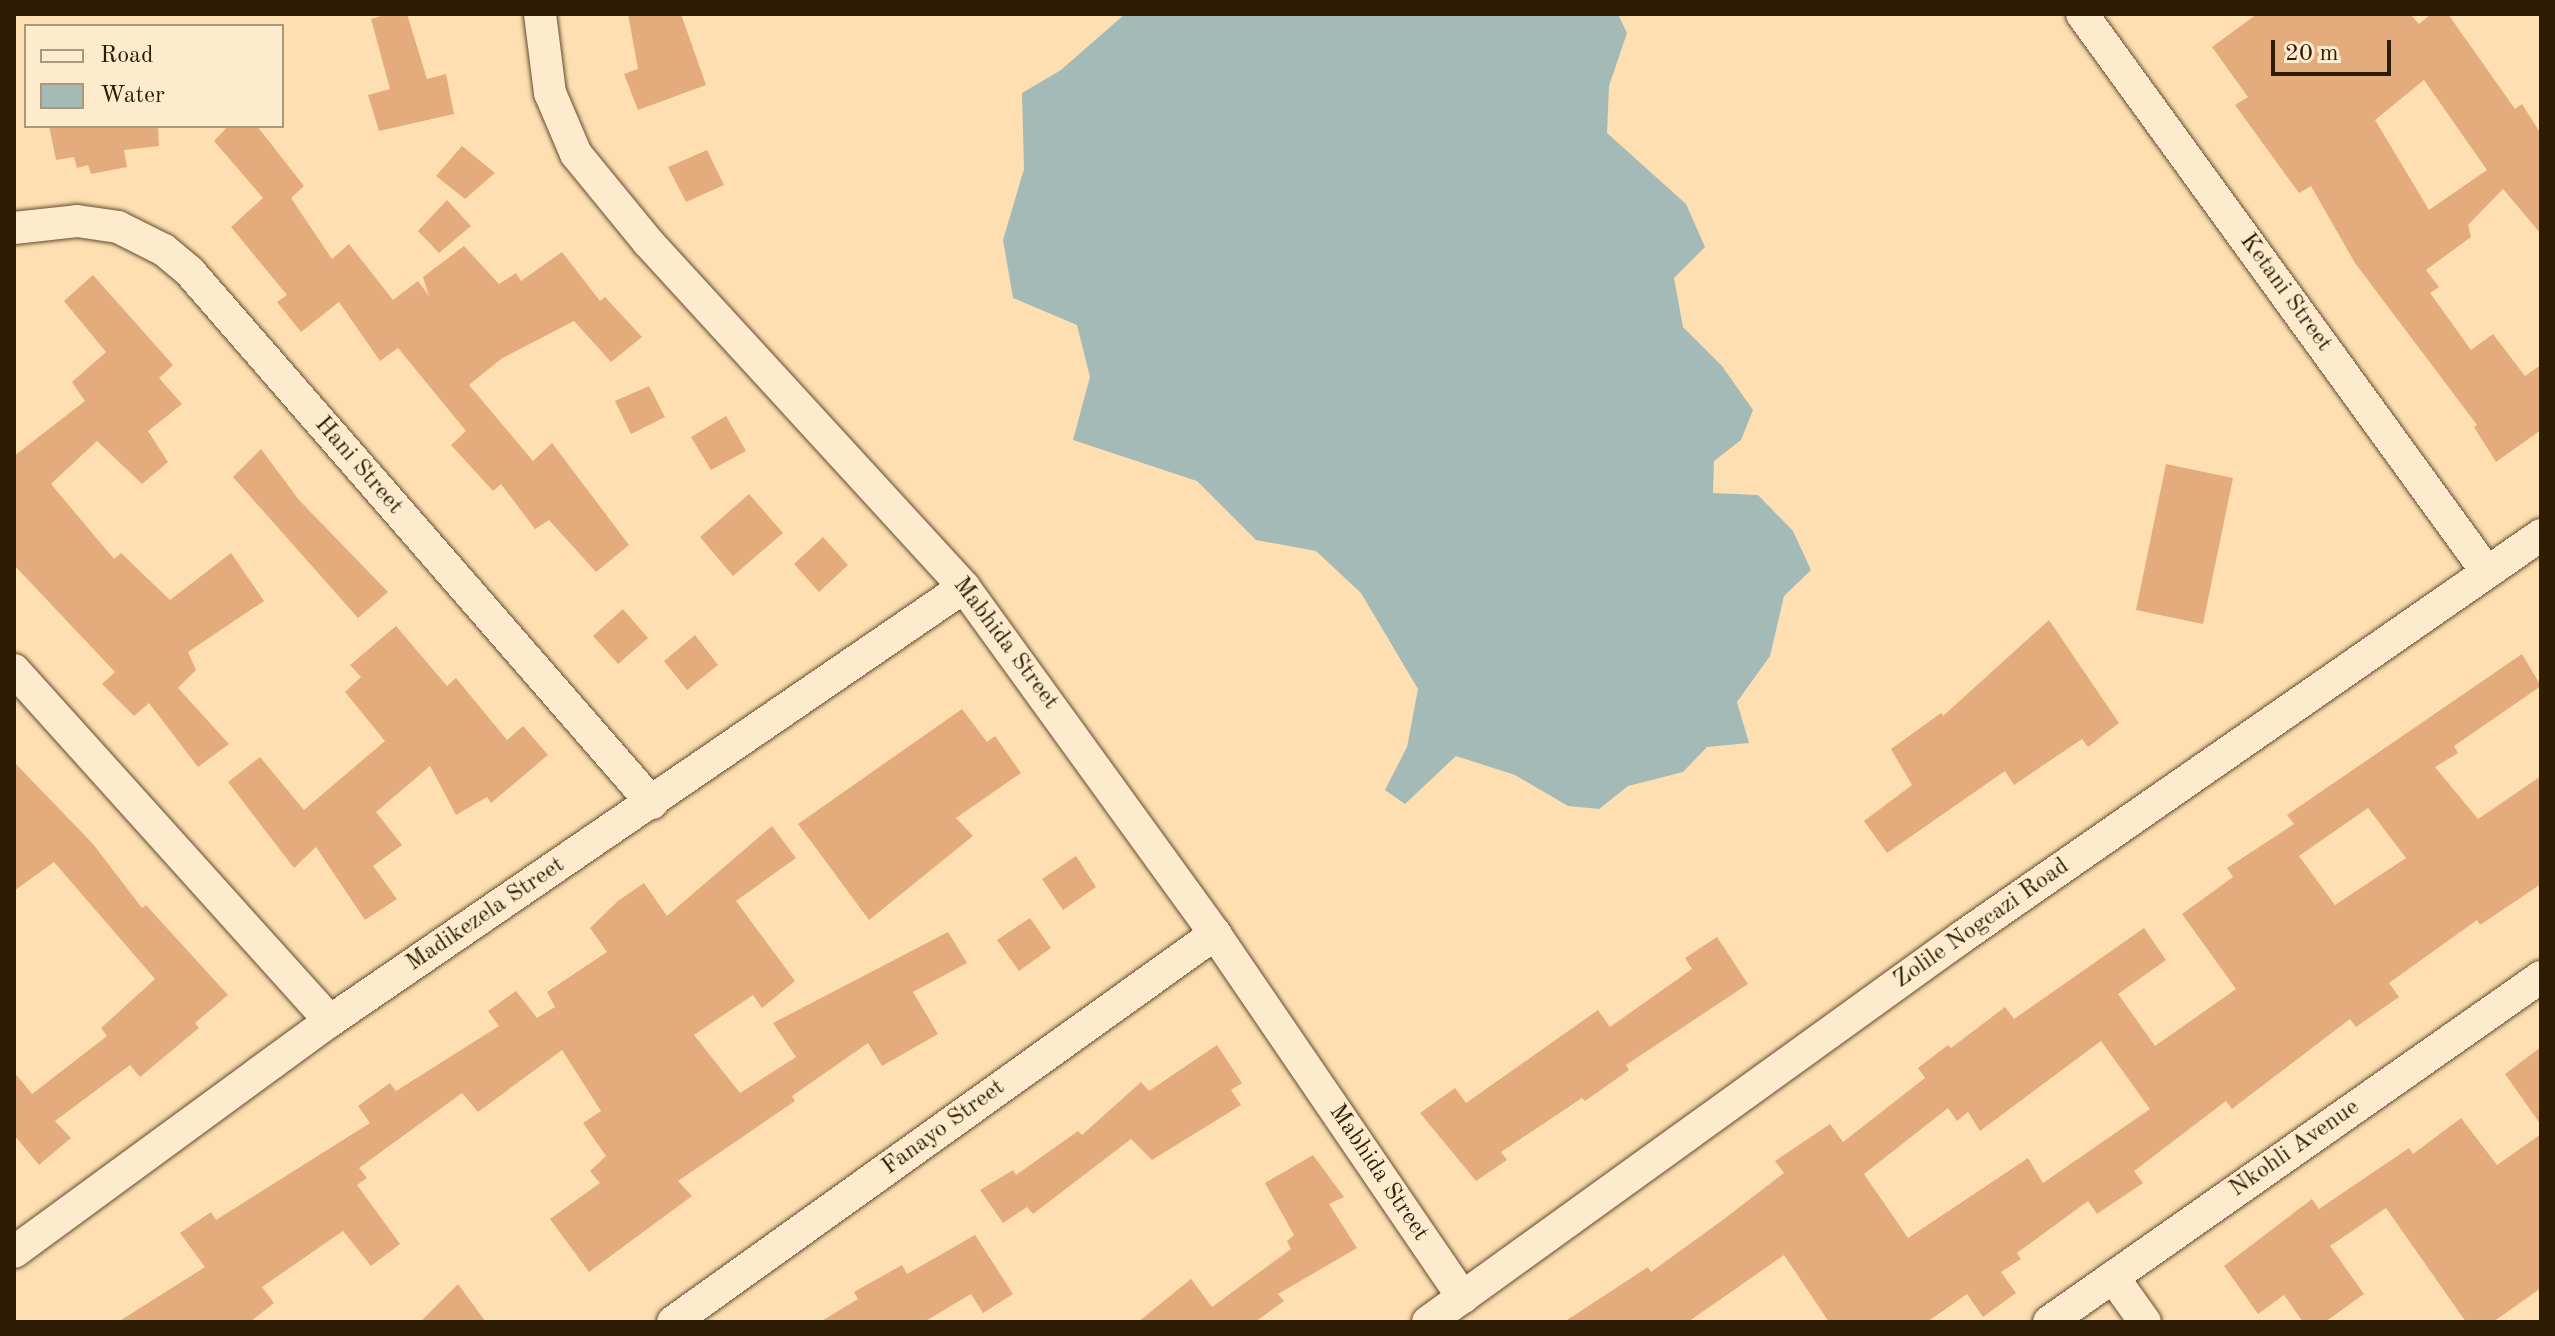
<!DOCTYPE html>
<style>
body{margin:0}
#map{position:relative;width:2555px;height:1336px;overflow:hidden;background:#fedfb1;font-family:"Old Standard TT",serif}
div>[style]{position:absolute}
[style*='--x']{left:calc(var(--x)*1px);top:calc(var(--y)*1px);width:calc(var(--w)*1px);rotate:calc(var(--a)*1deg)}
.water>*{inset:0;background:#a3bab6}
.building>*{inset:0;background:#e4ac7d}
.roads{filter:drop-shadow(0 0 2px #624c2f) drop-shadow(0 0 2px #624c2f)}
.street>*{height:32px;margin:-16px;padding:0 16px;transform-origin:16px;border-radius:16px;background:#feeacc}
span{translate:-50% -50%;white-space:nowrap;text-align:center;line-height:1.15;-webkit-text-stroke:6px #feeacc;paint-order:stroke}
.street-label{font-size:24px;color:#2e1b04}
.frame{position:absolute;inset:0;border:16px solid #2e1b04;pointer-events:none}
.legend{position:absolute;left:24px;top:24px;width:260px;height:104px;box-sizing:border-box;background:#feeacc;border:2px solid #ab977c;margin:0;padding:10px 14px;list-style:none;font-size:24px;color:#2e1b04}
.legend li{display:flex;align-items:center;gap:16px;height:40px}
.legend b{width:40px;border:2px solid #ab977c}
.scale{position:absolute;left:2271px;top:40px;width:120px;height:36px;box-sizing:border-box;border:4px solid #2e1b04;border-top:0;padding-left:10px;font-size:24px;line-height:28px;white-space:nowrap;color:#2e1b04;-webkit-text-stroke:6px #feeacc;paint-order:stroke}
</style>
<div id="map">
<div class="water">
<div style="clip-path:polygon(1125px 14px,1618px 14px,1627px 33px,1609px 86px,1607px 133px,1686px 204px,1705px 247px,1674px 278px,1683px 327px,1722px 366px,1753px 410px,1741px 440px,1714px 461px,1713px 493px,1758px 495px,1793px 531px,1811px 570px,1784px 596px,1770px 656px,1737px 702px,1749px 743px,1707px 747px,1683px 772px,1628px 786px,1599px 809px,1568px 806px,1515px 775px,1456px 756px,1405px 804px,1385px 790px,1407px 747px,1418px 689px,1361px 593px,1316px 551px,1256px 540px,1197px 481px,1073px 440px,1090px 377px,1077px 325px,1013px 298px,1003px 240px,1024px 169px,1022px 93px,1061px 70px)"></div>
</div>
<div class="building">
<div style="clip-path:polygon(388px 14px,407px 14px,427px 79px,446px 74px,454px 114px,379px 131px,368px 95px,390px 89px,371px 19px)"></div>
<div style="clip-path:polygon(628px 14px,681px 14px,706px 85px,638px 110px,624px 74px,638px 69px)"></div>
<div style="clip-path:polygon(evenodd,2257px 14px,2410px 14px,2419px 24px,2431px 14px,2448px 14px,2515px 109px,2522px 104px,2541px 134px,2541px 234px,2503px 189px,2468px 225px,2471px 237px,2426px 270px,2439px 287px,2430px 293px,2471px 350px,2493px 334px,2525px 376px,2541px 365px,2541px 430px,2496px 462px,2474px 427px,2477px 425px,2355px 263px,2311px 186px,2299px 193px,2235px 105px,2248px 97px,2212px 47px,2257px 14px,2424px 80px,2487px 170px,2429px 210px,2375px 120px,2424px 80px)"></div>
<div style="clip-path:polygon(49px 126px,158px 126px,159px 146px,124px 150px,127px 167px,91px 174px,88px 165px,77px 168px,74px 157px,56px 160px)"></div>
<div style="clip-path:polygon(228px 126px,257px 126px,304px 186px,291px 198px,332px 259px,349px 244px,393px 300px,418px 281px,429px 296px,423px 277px,464px 246px,499px 284px,516px 273px,521px 281px,562px 252px,600px 301px,605px 297px,642px 337px,611px 362px,574px 321px,501px 359px,469px 385px,533px 461px,552px 443px,629px 545px,596px 572px,549px 520px,535px 529px,501px 484px,493px 491px,451px 445px,466px 431px,398px 348px,380px 361px,339px 302px,301px 332px,277px 302px,287px 295px,231px 227px,263px 198px,214px 141px)"></div>
<div style="clip-path:polygon(462px 146px,495px 173px,465px 199px,436px 176px)"></div>
<div style="clip-path:polygon(707px 150px,724px 185px,686px 202px,668px 167px)"></div>
<div style="clip-path:polygon(447px 200px,471px 226px,439px 253px,418px 231px)"></div>
<div style="clip-path:polygon(93px 275px,173px 365px,159px 378px,182px 404px,148px 431px,168px 462px,142px 484px,97px 441px,51px 484px,114px 559px,121px 553px,170px 600px,231px 553px,264px 601px,188px 652px,196px 670px,178px 688px,229px 744px,198px 767px,149px 703px,134px 716px,102px 684px,115px 672px,14px 565px,14px 456px,85px 401px,72px 382px,106px 352px,64px 301px)"></div>
<div style="clip-path:polygon(649px 386px,665px 417px,631px 434px,615px 401px)"></div>
<div style="clip-path:polygon(726px 416px,746px 451px,711px 470px,691px 437px)"></div>
<div style="clip-path:polygon(261px 449px,299px 500px,388px 592px,358px 618px,233px 477px)"></div>
<div style="clip-path:polygon(2166px 464px,2233px 478px,2203px 624px,2136px 610px)"></div>
<div style="clip-path:polygon(749px 494px,783px 533px,733px 576px,700px 537px)"></div>
<div style="clip-path:polygon(823px 537px,848px 565px,819px 592px,794px 564px)"></div>
<div style="clip-path:polygon(623px 609px,648px 638px,618px 664px,593px 636px)"></div>
<div style="clip-path:polygon(2049px 620px,2119px 723px,2088px 747px,2082px 739px,2014px 785px,2005px 771px,1887px 853px,1864px 821px,1912px 785px,1891px 749px,1941px 713px,1943px 716px)"></div>
<div style="clip-path:polygon(396px 626px,447px 686px,456px 678px,507px 740px,523px 726px,548px 755px,491px 803px,487px 797px,456px 815px,430px 766px,376px 812px,402px 845px,373px 866px,397px 899px,365px 920px,316px 847px,294px 868px,228px 782px,260px 757px,304px 810px,385px 741px,345px 692px,361px 677px,350px 665px)"></div>
<div style="clip-path:polygon(695px 635px,718px 665px,687px 690px,664px 661px)"></div>
<div style="clip-path:polygon(evenodd,2522px 654px,2541px 686px,2454px 746px,2458px 753px,2435px 767px,2478px 819px,2541px 776px,2541px 884px,2480px 925px,2477px 920px,2389px 983px,2399px 997px,2356px 1027px,2350px 1019px,2232px 1109px,2226px 1101px,2134px 1171px,2143px 1183px,2097px 1214px,2088px 1201px,2017px 1253px,2021px 1259px,2001px 1272px,2016px 1293px,1983px 1317px,1967px 1294px,1927px 1322px,1829px 1322px,1784px 1255px,1688px 1322px,1564px 1322px,1648px 1267px,1651px 1272px,1720px 1222px,1784px 1173px,1775px 1161px,1830px 1124px,1843px 1142px,1925px 1078px,1918px 1068px,1948px 1045px,1951px 1048px,2005px 1007px,2014px 1019px,2144px 928px,2166px 960px,2118px 994px,2155px 1046px,2236px 989px,2182px 914px,2233px 877px,2227px 868px,2294px 824px,2287px 815px,2522px 654px,2368px 808px,2406px 858px,2335px 905px,2299px 856px,2368px 808px,2522px 654px,2101px 1041px,2150px 1109px,2043px 1183px,2028px 1158px,1908px 1238px,1864px 1174px,1948px 1108px,1957px 1121px,1968px 1112px,1980px 1131px,2101px 1041px)"></div>
<div style="clip-path:polygon(962px 709px,987px 742px,995px 736px,1021px 773px,956px 818px,973px 836px,869px 920px,798px 824px)"></div>
<div style="clip-path:polygon(14px 762px,93px 844px,142px 908px,146px 905px,228px 995px,195px 1023px,199px 1028px,140px 1077px,130px 1065px,55px 1121px,71px 1138px,39px 1165px,14px 1135px,14px 1072px,32px 1094px,107px 1036px,101px 1028px,155px 979px,54px 862px,14px 891px)"></div>
<div style="clip-path:polygon(772px 826px,796px 858px,736px 901px,795px 981px,762px 1008px,753px 995px,694px 1035px,740px 1093px,796px 1057px,773px 1023px,948px 932px,967px 963px,913px 992px,938px 1034px,882px 1066px,868px 1043px,792px 1096px,795px 1101px,678px 1181px,692px 1196px,589px 1272px,550px 1219px,600px 1183px,590px 1171px,606px 1156px,583px 1123px,601px 1111px,562px 1050px,478px 1112px,462px 1093px,359px 1168px,367px 1178px,357px 1185px,400px 1244px,371px 1266px,343px 1231px,262px 1287px,274px 1303px,250px 1322px,118px 1322px,205px 1267px,180px 1233px,211px 1212px,216px 1220px,370px 1123px,358px 1106px,390px 1083px,396px 1091px,499px 1026px,488px 1011px,516px 991px,537px 1018px,555px 1007px,547px 992px,607px 952px,590px 928px,618px 901px,644px 883px,667px 916px)"></div>
<div style="clip-path:polygon(1076px 856px,1096px 887px,1063px 910px,1042px 879px)"></div>
<div style="clip-path:polygon(1030px 918px,1051px 948px,1019px 971px,997px 940px)"></div>
<div style="clip-path:polygon(1717px 937px,1748px 984px,1626px 1065px,1629px 1070px,1585px 1101px,1582px 1098px,1501px 1152px,1507px 1160px,1476px 1181px,1420px 1113px,1455px 1088px,1466px 1103px,1598px 1010px,1610px 1027px,1692px 969px,1685px 958px)"></div>
<div style="clip-path:polygon(1217px 1045px,1242px 1083px,1231px 1090px,1241px 1105px,1152px 1160px,1131px 1139px,1033px 1214px,1027px 1207px,1003px 1223px,980px 1190px,1013px 1170px,1016px 1175px,1078px 1131px,1082px 1135px,1141px 1082px,1149px 1091px)"></div>
<div style="clip-path:polygon(2541px 1047px,2541px 1125px,2505px 1074px)"></div>
<div style="clip-path:polygon(2461px 1118px,2497px 1165px,2541px 1134px,2541px 1288px,2493px 1322px,2466px 1322px,2386px 1208px,2330px 1246px,2364px 1294px,2325px 1322px,2303px 1322px,2284px 1295px,2258px 1314px,2224px 1266px,2312px 1199px,2319px 1209px,2409px 1148px,2413px 1154px)"></div>
<div style="clip-path:polygon(1313px 1155px,1344px 1197px,1329px 1204px,1357px 1248px,1278px 1294px,1284px 1301px,1255px 1322px,1138px 1322px,1191px 1279px,1212px 1307px,1291px 1249px,1287px 1241px,1294px 1235px,1265px 1183px)"></div>
<div style="clip-path:polygon(975px 1235px,1013px 1294px,983px 1313px,971px 1294px,924px 1322px,820px 1322px,858px 1299px,854px 1292px,902px 1265px,907px 1274px)"></div>
<div style="clip-path:polygon(458px 1284px,486px 1322px,420px 1322px)"></div>
</div>
<div class="roads">
<div class="street">
<div style="--x:540;--y:14;--w:80;--a:82.8"></div>
<div style="--x:550;--y:93;--w:66;--a:66.9"></div>
<div style="--x:576;--y:154;--w:114;--a:50.7"></div>
<div style="--x:648;--y:242;--w:468;--a:47.5"></div>
<div style="--x:964;--y:587;--w:428;--a:54.1"></div>
<div style="--x:1215;--y:934;--w:440;--a:55.7"></div>
<div style="--x:2082;--y:14;--w:689;--a:54.03"></div>
<div style="--x:14;--y:228;--w:63;--a:-6.3"></div>
<div style="--x:77;--y:221;--w:41;--a:8.3"></div>
<div style="--x:118;--y:227;--w:51;--a:26.6"></div>
<div style="--x:164;--y:250;--w:34;--a:40"></div>
<div style="--x:190;--y:272;--w:704;--a:48.97"></div>
<div style="--x:14;--y:670;--w:472;--a:48"></div>
<div style="--x:14;--y:1252;--w:391;--a:-36.2"></div>
<div style="--x:330;--y:1021;--w:768;--a:-34.39"></div>
<div style="--x:2113;--y:1277;--w:55;--a:54.6"></div>
<div style="--x:673;--y:1322;--w:667;--a:-35.6"></div>
<div style="--x:1428;--y:1322;--w:658;--a:-35.79"></div>
<div style="--x:1962;--y:937;--w:705;--a:-34.77"></div>
<div style="--x:2049;--y:1322;--w:601;--a:-35.04"></div>
</div>
</div>
<div class="street-label">
<span style="left:2285px;top:293px;rotate:54deg">Ketani Street</span>
<span style="left:358px;top:466px;rotate:49deg">Hani Street</span>
<span style="left:1005px;top:644px;rotate:53deg">Mabhida Street</span>
<span style="left:486px;top:915px;rotate:-34deg">Madikezela Street</span>
<span style="left:1982px;top:924px;rotate:-35deg">Zolile Nogcazi Road</span>
<span style="left:944px;top:1128px;rotate:-36deg">Fanayo Street</span>
<span style="left:2295px;top:1149px;rotate:-35deg">Nkohli Avenue</span>
<span style="left:1378px;top:1173px;rotate:56deg">Mabhida Street</span>
</div>
<div class="frame"></div>
<ul class="legend">
<li><b style="height:10px;background:#feeacc"></b>Road</li>
<li><b style="height:22px;background:#a3bab6"></b>Water</li>
</ul>
<div class="scale">20 m</div>
</div>
